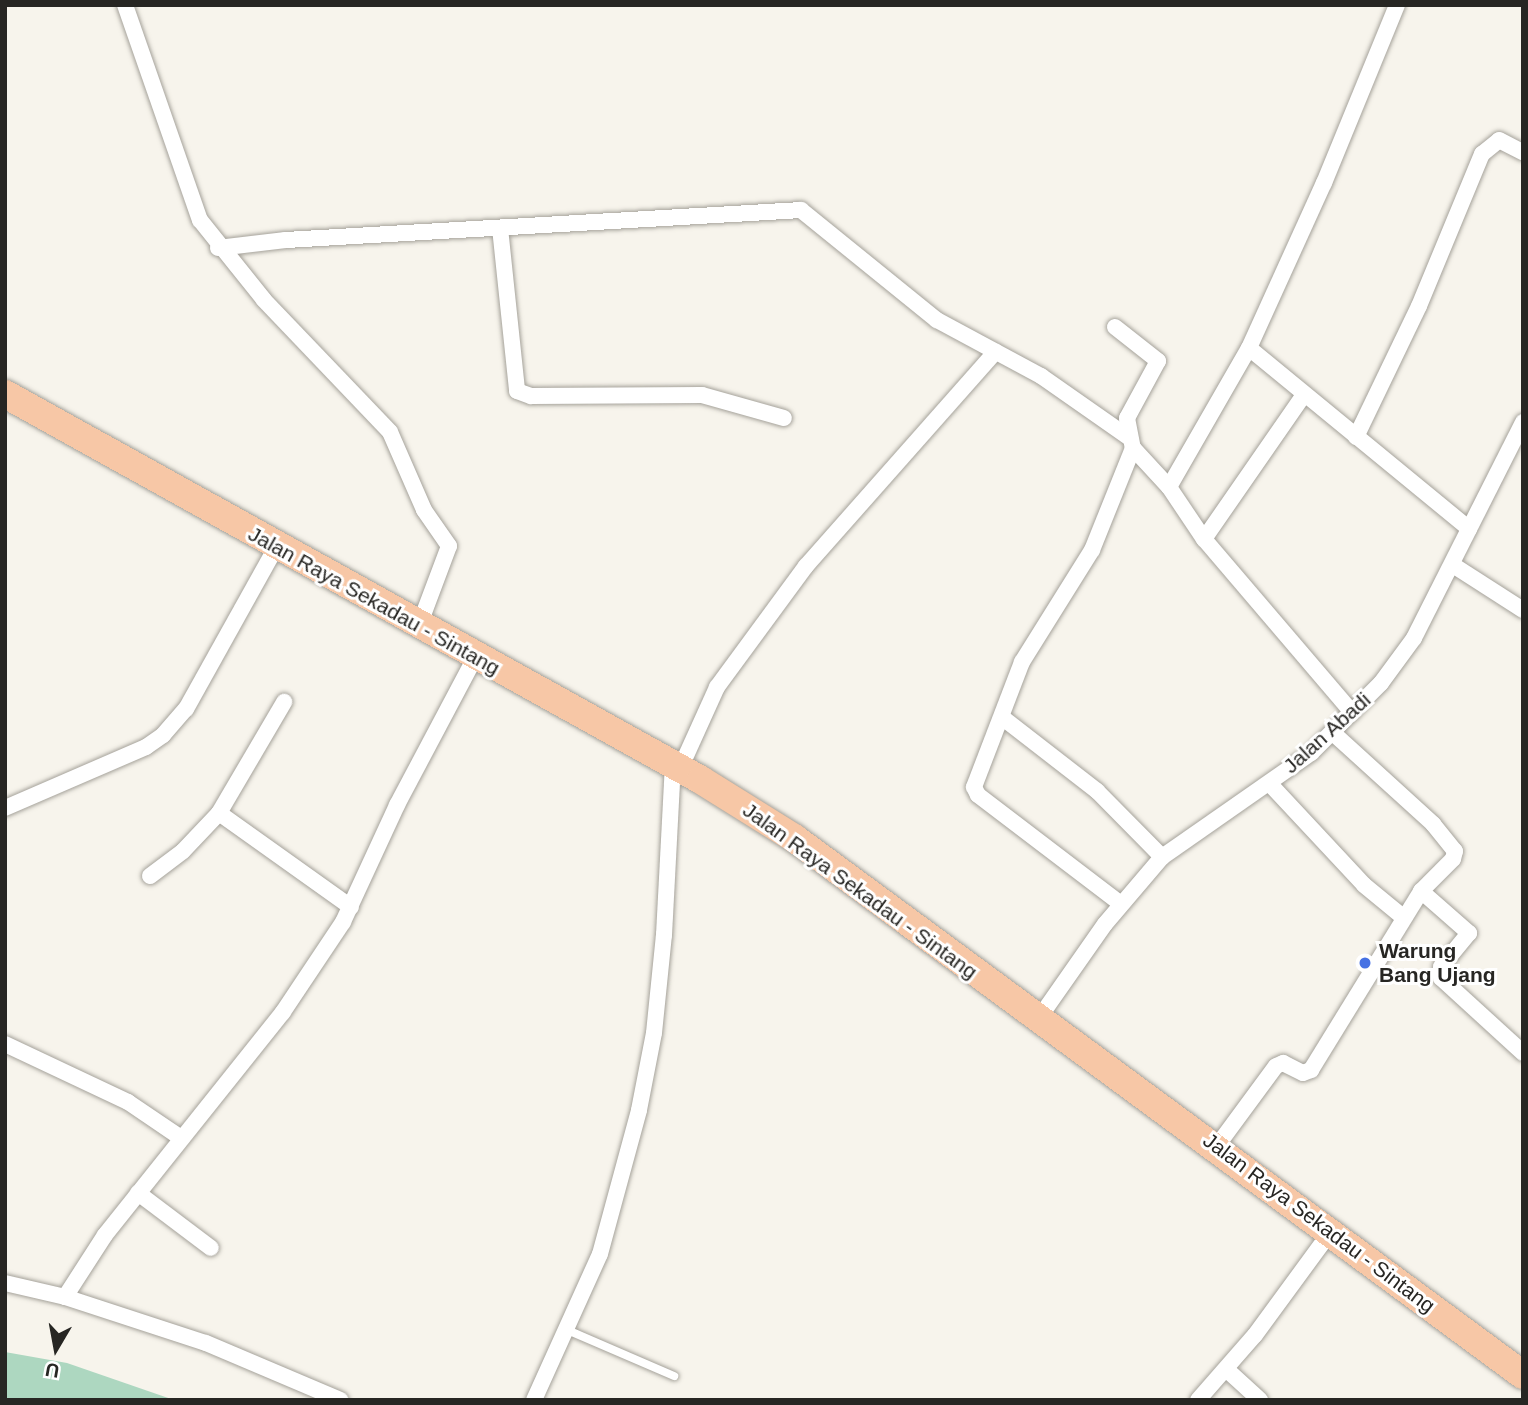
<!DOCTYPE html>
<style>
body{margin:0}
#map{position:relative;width:1528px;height:1405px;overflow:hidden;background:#f7f4ec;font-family:Arial,sans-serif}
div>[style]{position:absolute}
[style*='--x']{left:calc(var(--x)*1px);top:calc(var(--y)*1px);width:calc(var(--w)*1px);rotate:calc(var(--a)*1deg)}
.water>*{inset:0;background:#add7c0}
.roads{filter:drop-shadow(0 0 2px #a5a29a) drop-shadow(0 0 2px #a5a29a)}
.lane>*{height:8px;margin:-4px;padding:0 4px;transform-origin:4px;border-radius:4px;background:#fff}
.street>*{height:16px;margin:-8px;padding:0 8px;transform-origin:8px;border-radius:8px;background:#fff}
.highway>*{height:28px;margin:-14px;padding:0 14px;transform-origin:14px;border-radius:14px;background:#f7c7a6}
.dots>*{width:19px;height:19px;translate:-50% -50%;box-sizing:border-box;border:4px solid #fff;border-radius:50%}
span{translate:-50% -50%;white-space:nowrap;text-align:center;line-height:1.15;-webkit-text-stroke:6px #fff;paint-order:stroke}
.street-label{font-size:21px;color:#272623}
.poi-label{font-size:21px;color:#272623;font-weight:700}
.left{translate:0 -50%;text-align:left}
.frame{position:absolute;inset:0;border:7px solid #272623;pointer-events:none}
.north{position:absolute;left:21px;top:1314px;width:70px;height:70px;-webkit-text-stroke:5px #fff;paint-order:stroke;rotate:190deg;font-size:19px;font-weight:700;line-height:28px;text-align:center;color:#272623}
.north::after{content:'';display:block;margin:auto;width:24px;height:32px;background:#272623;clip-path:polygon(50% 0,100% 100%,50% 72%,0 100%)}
</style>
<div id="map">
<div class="water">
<div style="clip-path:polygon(5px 1352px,67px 1363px,174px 1400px,5px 1400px)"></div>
</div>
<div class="roads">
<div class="lane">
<div style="--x:565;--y:1329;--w:119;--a:23.3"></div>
</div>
<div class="street">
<div style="--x:125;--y:5;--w:228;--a:70.8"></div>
<div style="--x:200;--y:220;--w:102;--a:51.3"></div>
<div style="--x:264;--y:300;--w:182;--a:46.3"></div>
<div style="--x:390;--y:432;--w:85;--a:66.4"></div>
<div style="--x:424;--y:510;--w:44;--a:55.2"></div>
<div style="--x:449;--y:546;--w:85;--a:110.6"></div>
<div style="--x:500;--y:228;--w:164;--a:84"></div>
<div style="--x:517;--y:391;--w:15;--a:20"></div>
<div style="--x:531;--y:396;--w:171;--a:-0.3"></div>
<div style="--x:702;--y:395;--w:85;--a:15.7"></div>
<div style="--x:218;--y:248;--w:68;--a:-6.7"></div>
<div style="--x:286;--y:240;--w:516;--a:-3.33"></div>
<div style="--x:801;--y:210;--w:175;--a:39"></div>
<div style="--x:937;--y:320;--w:118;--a:28.3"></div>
<div style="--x:1041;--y:376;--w:106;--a:35"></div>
<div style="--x:1115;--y:327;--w:55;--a:38.3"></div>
<div style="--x:1158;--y:361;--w:65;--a:118.5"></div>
<div style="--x:1127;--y:418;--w:31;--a:79"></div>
<div style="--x:1133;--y:448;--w:53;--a:47.3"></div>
<div style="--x:1169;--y:487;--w:63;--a:56.1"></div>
<div style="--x:1204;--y:539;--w:228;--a:49.5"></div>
<div style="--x:1249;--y:348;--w:285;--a:39.4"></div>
<div style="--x:1356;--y:437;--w:145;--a:-64.3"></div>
<div style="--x:1419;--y:306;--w:165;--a:-67.5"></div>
<div style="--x:1482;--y:154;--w:22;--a:-39"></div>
<div style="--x:1499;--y:140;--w:27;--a:27"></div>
<div style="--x:1169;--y:487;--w:160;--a:-60.1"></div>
<div style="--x:1249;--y:348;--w:181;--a:-65.6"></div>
<div style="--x:1324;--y:183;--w:192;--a:-67.7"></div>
<div style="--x:1204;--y:539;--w:174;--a:-55.3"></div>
<div style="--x:1453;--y:565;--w:83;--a:32.7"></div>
<div style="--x:1003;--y:718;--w:119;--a:37.8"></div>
<div style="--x:1097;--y:791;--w:93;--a:45.4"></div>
<div style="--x:1332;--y:732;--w:137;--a:42.3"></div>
<div style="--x:1433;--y:824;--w:35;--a:51"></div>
<div style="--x:1455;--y:851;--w:8;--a:104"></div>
<div style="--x:1453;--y:859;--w:45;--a:135"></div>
<div style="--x:1421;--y:891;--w:64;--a:41.2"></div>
<div style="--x:1469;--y:933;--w:44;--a:129.5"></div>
<div style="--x:1441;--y:967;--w:11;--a:90"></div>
<div style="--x:1441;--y:978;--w:111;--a:42.4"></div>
<div style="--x:680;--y:769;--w:90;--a:-65.7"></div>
<div style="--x:717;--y:687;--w:150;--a:-53.7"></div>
<div style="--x:806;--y:566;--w:286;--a:-48.5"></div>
<div style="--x:1269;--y:783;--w:139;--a:47"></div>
<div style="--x:1364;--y:885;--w:50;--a:39.4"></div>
<div style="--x:5;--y:808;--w:154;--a:-23.4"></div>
<div style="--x:146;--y:747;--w:21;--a:-35"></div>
<div style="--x:163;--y:735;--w:35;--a:-49"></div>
<div style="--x:186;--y:709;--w:185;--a:-60.9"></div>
<div style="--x:219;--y:813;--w:162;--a:35.5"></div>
<div style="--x:150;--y:876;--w:41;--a:-37.1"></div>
<div style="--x:183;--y:851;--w:52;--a:-46.5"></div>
<div style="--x:219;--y:813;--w:129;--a:-59.6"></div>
<div style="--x:1121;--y:904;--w:180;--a:-142.7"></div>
<div style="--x:978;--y:795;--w:9;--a:-117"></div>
<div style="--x:974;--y:787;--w:134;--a:-69"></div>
<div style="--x:1022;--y:662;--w:132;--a:-58"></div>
<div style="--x:1092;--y:550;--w:110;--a:-68.1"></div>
<div style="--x:1037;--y:1021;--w:118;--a:-55"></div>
<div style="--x:1105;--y:924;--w:88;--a:-49.6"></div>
<div style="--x:1162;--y:857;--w:182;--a:-34.9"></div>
<div style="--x:1311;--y:753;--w:99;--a:-45"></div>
<div style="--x:1381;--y:683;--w:56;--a:-53.7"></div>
<div style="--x:1414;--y:638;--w:242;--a:-63.2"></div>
<div style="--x:5;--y:1044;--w:136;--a:25.2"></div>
<div style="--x:128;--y:1102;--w:64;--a:34.2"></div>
<div style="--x:1217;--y:1146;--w:99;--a:-53.6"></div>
<div style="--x:1276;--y:1066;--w:8;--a:-23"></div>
<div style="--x:1283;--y:1063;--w:22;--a:27"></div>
<div style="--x:1303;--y:1073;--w:9;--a:-21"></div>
<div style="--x:1311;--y:1070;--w:210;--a:-58.4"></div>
<div style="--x:138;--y:1193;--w:91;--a:37"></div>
<div style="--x:5;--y:1283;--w:62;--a:13.1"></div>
<div style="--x:65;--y:1297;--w:148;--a:18.1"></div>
<div style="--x:206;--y:1343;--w:146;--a:23"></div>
<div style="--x:65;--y:1297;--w:74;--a:-57.2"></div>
<div style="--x:105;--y:1235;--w:285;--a:-51.4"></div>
<div style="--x:283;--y:1012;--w:108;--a:-56.3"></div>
<div style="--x:343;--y:922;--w:129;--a:-65.2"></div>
<div style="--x:397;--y:805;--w:169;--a:-62.1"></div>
<div style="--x:1226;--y:1369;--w:46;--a:42.4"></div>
<div style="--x:534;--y:1400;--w:160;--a:-65.7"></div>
<div style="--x:600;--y:1254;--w:149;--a:-74.8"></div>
<div style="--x:639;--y:1110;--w:78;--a:-79"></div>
<div style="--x:654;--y:1033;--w:99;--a:-84.2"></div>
<div style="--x:664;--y:935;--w:170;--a:-87"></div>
<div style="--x:1198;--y:1400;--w:86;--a:-48.8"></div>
<div style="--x:1255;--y:1335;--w:129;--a:-53.8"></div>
</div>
<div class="highway">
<div style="--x:5;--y:394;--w:796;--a:29.01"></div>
<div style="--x:701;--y:780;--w:110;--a:31.9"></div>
<div style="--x:794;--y:838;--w:905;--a:36.38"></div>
</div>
</div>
<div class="dots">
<div style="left:1365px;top:963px;background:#4671e3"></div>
</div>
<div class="street-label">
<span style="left:374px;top:601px;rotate:29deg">Jalan Raya Sekadau - Sintang</span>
<span style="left:1327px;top:733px;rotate:-42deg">Jalan Abadi</span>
<span style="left:860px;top:891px;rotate:36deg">Jalan Raya Sekadau - Sintang</span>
<span style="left:1319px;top:1223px;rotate:37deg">Jalan Raya Sekadau - Sintang</span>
</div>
<div class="poi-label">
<span class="left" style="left:1379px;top:963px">Warung<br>Bang Ujang</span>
</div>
<div class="frame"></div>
<div class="north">U</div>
</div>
